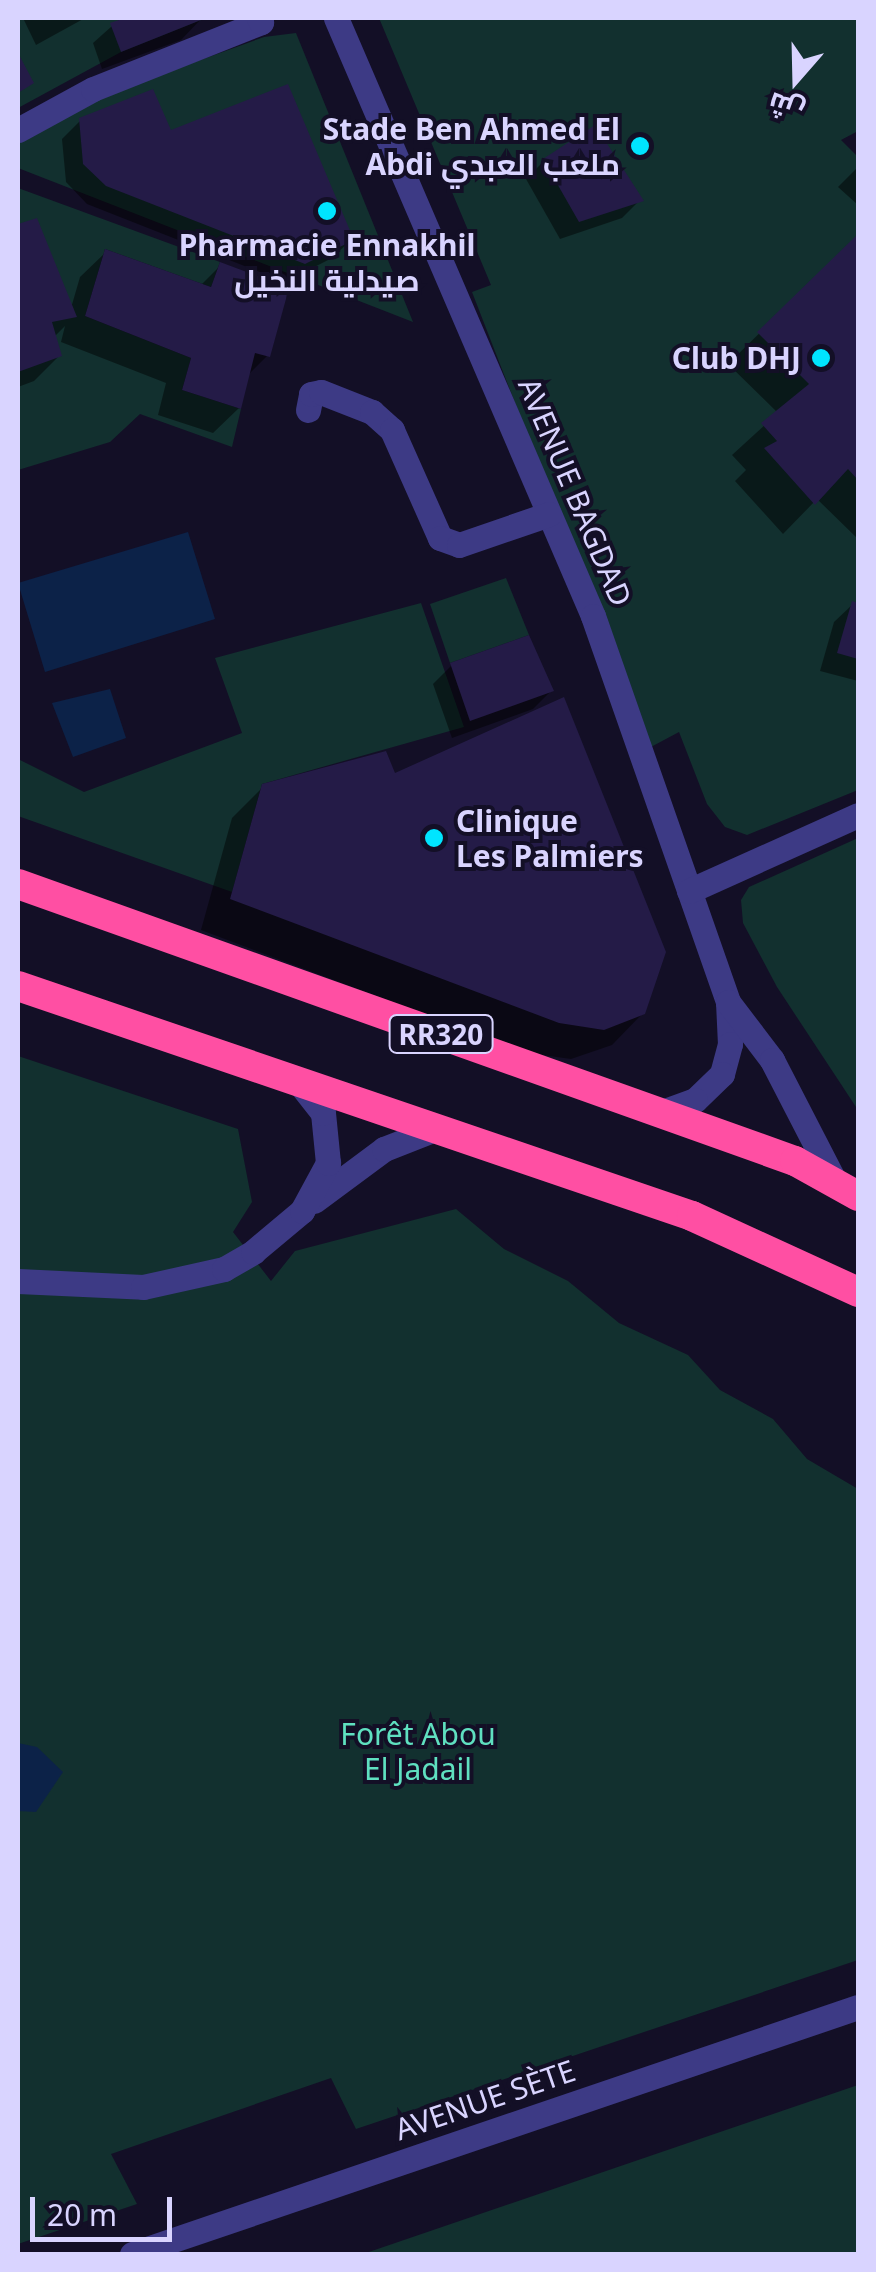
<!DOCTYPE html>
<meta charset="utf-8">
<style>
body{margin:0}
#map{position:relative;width:876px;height:2272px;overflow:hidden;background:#130f26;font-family:"Noto Sans",Cairo,sans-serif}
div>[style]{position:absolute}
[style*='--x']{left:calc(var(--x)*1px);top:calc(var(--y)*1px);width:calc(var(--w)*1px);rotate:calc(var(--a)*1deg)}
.green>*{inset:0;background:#12302f}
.water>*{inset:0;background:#0c2248}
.shadow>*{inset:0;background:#0007}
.building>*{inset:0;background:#241b47}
.street>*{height:25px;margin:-12.5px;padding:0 12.5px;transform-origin:12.5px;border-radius:12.5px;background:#3d3a85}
.highway>*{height:30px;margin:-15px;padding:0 15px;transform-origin:15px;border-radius:15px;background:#ff4fa3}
.dots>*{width:28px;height:28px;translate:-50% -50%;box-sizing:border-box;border:5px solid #130f26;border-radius:50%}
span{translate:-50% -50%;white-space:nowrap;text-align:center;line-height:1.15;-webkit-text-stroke:8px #130f26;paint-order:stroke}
.shield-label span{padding:2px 8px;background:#130f26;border:2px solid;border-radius:8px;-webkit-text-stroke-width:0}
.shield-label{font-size:28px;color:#d9d4ff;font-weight:700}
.poi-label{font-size:30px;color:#d9d4ff;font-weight:700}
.right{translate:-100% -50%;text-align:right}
.left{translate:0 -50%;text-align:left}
.street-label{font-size:30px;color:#d9d4ff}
.park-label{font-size:30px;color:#5fe0c0}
.frame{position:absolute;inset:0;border:20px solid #d9d4ff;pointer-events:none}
.north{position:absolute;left:746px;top:30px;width:100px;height:100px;-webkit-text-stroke:8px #130f26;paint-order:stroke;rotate:200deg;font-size:28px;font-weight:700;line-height:40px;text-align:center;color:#d9d4ff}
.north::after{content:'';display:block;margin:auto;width:35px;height:45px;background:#d9d4ff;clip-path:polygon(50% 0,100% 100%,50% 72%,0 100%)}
.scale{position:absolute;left:30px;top:2197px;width:142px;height:45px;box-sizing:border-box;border:5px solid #d9d4ff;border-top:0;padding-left:12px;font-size:30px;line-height:35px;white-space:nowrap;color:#d9d4ff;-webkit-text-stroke:8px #130f26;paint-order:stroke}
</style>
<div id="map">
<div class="green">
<div style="clip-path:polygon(18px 18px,206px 18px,121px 52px,18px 108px)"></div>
<div style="clip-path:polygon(379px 18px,858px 18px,858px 131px,841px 140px,858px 157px,858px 790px,747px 835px,725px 827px,707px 804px,679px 732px,649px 748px,472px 292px,491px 285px)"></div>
<div style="clip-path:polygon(296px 33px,413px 322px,18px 168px,18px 140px,92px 99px,264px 37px)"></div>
<div style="clip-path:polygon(18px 188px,220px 262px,211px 287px,105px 249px,85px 316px,191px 358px,182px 390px,241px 409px,232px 447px,140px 414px,110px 442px,18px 470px)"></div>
<div style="clip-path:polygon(506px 578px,529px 635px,450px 663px,430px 604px)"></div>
<div style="clip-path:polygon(421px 603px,464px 727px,262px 784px,232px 892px,18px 816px,18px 759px,84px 792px,242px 733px,215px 658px)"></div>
<div style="clip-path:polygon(858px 838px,858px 1110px,777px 987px,743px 923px,741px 900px,749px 887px)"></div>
<div style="clip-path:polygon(18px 1056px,238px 1129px,252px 1202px,233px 1232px,271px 1281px,295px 1251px,456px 1209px,504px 1249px,568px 1281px,619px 1323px,688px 1355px,720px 1390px,773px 1419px,807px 1459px,858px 1489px,858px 1960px,356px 2129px,331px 2078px,111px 2154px,137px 2204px,18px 2244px)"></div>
<div style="clip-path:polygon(858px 2085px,858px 2254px,363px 2254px)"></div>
</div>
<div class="water">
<div style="clip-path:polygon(188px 532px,215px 619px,45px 672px,18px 583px)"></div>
<div style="clip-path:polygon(110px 689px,126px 738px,73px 757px,52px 703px)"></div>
<div style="clip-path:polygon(18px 1743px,37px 1747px,63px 1772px,36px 1812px,18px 1811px)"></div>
</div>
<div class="shadow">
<div style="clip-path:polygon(23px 18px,85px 18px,36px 45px)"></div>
<div style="clip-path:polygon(121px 18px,202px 18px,181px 40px,102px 69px,93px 43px)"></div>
<div style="clip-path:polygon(81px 120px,169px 133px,351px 240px,332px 258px,285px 282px,87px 204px,66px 182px,62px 139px)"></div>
<div style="clip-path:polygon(544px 161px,640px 200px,622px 218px,560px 239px,526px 179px)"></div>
<div style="clip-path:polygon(858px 167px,858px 205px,838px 187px)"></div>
<div style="clip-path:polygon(36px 221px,71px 308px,80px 277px,106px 252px,200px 286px,221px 265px,267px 356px,246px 377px,239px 408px,213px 433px,158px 415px,166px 383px,61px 342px,65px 326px,54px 337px,59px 356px,34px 381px,18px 387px,18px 227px)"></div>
<div style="clip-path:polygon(858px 237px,858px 539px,817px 499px,783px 534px,735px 481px,746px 470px,732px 455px,778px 413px,728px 364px)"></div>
<div style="clip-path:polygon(853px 604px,858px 606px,858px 681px,820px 671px,834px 622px)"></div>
<div style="clip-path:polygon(451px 666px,551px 691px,533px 709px,452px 738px,433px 684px)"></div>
<div style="clip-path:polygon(394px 776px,643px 1013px,612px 1045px,571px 1059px,528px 1053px,201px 930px,232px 818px,263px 787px)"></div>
</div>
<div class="building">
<div style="clip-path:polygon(125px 18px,206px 18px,121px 52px,110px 23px)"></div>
<div style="clip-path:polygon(18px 53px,34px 83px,18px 93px)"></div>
<div style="clip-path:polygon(288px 84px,354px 240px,305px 264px,106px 186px,83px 164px,79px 118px,153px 89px,171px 130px)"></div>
<div style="clip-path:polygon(595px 125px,644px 201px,579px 222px,543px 159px)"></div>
<div style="clip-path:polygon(37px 218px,77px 317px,52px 322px,62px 356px,18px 372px,18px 224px)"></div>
<div style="clip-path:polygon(858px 234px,858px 480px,848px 469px,815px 505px,764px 448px,777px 441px,761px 423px,809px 384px,757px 332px)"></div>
<div style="clip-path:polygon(105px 249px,211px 287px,220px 262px,289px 288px,270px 357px,255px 353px,241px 409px,182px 390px,191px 358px,85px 316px)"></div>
<div style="clip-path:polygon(852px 601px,858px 603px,858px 659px,837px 653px)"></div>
<div style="clip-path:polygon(529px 635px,554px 691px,470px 721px,450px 663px)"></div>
<div style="clip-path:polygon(564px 697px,666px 952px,645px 1014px,604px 1030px,559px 1023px,230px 899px,262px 784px,386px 751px,395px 773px)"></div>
</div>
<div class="street">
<div style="--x:336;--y:18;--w:651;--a:66.74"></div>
<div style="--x:593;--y:616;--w:409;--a:70.7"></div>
<div style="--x:728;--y:1002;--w:42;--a:87.3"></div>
<div style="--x:730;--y:1044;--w:31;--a:105"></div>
<div style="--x:722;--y:1074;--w:37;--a:136"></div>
<div style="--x:695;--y:1100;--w:38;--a:160"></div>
<div style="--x:18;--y:130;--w:85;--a:-28.7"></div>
<div style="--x:93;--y:89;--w:181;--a:-21.7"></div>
<div style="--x:261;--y:22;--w:4;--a:-117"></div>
<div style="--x:308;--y:410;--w:16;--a:-79"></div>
<div style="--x:311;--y:394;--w:10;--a:-11"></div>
<div style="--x:321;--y:392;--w:55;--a:21.4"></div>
<div style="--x:372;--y:412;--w:27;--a:42"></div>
<div style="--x:392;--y:430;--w:118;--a:66"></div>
<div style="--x:440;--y:538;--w:20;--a:20"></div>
<div style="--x:459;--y:545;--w:95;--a:-19"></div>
<div style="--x:689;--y:891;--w:185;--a:-24.2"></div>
<div style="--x:728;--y:1002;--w:73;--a:52.8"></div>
<div style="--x:772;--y:1060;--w:140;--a:62.7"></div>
<div style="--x:314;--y:1201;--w:87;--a:-36.6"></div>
<div style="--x:384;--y:1149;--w:58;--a:-21.3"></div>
<div style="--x:18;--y:1281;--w:125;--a:2.7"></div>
<div style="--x:143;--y:1287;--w:83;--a:-12.5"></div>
<div style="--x:224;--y:1269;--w:34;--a:-30"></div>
<div style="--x:253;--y:1252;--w:64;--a:-39.9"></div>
<div style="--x:302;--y:1211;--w:55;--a:-61.6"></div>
<div style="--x:328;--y:1163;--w:50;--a:-95.7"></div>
<div style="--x:323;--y:1113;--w:42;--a:-128.2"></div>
<div style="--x:132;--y:2254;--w:767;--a:-18.79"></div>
</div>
<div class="highway">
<div style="--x:18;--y:884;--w:825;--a:19.62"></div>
<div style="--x:795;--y:1161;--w:72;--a:29.1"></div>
<div style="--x:18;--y:986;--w:712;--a:18.84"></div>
<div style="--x:692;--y:1216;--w:183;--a:24.6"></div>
</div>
<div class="dots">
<div style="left:640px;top:146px;background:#00e5ff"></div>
<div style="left:327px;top:211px;background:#00e5ff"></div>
<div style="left:821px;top:358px;background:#00e5ff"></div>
<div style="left:434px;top:838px;background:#00e5ff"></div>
</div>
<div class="shield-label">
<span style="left:441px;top:1034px">RR320</span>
</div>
<div class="poi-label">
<span class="right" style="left:620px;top:146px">Stade Ben Ahmed El<br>Abdi ملعب العبدي</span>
<span style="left:327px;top:262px">Pharmacie Ennakhil<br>صيدلية النخيل</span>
<span class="right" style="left:801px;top:358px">Club DHJ</span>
<span class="left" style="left:456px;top:838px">Clinique<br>Les Palmiers</span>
</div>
<div class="street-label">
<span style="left:575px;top:492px;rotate:67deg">AVENUE BAGDAD</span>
<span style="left:485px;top:2100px;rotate:-19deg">AVENUE SÈTE</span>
</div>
<div class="park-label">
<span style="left:418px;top:1751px">Forêt Abou<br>El Jadail</span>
</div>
<div class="frame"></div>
<div class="north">ش</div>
<div class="scale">20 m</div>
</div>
